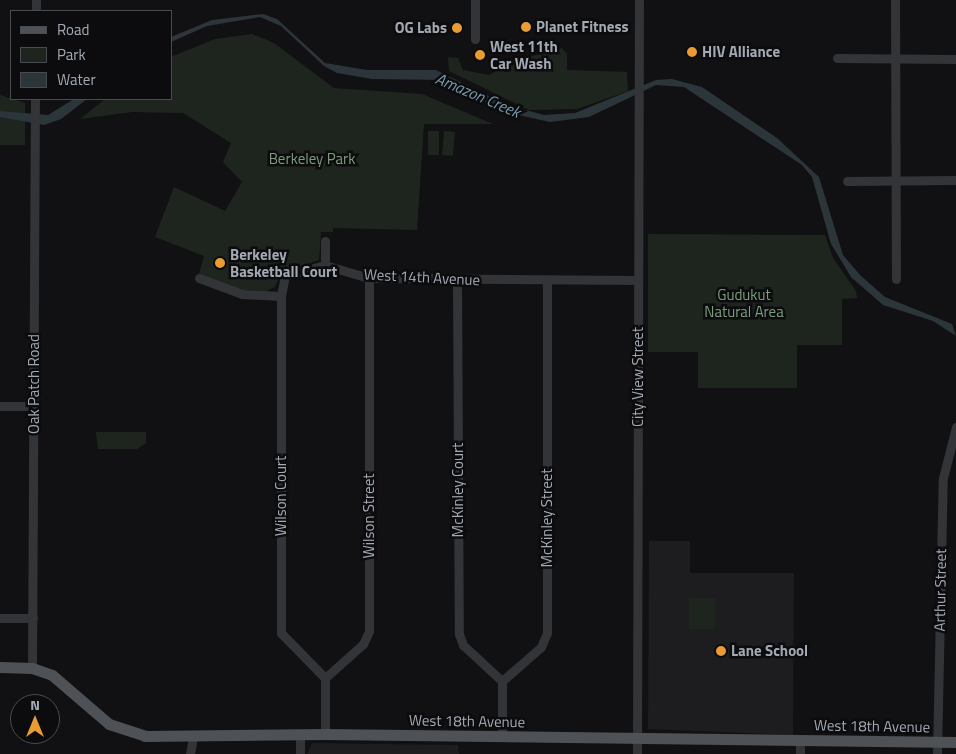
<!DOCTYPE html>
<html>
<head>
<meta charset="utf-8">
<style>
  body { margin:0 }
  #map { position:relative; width:956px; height:754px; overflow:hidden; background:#111113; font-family:"Titillium Web",sans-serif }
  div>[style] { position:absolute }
  .built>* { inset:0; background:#1d1d1f }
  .green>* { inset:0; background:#1e251e; transform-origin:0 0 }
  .water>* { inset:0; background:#2b353a }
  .minor>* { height:9px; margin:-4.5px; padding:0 4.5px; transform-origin:4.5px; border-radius:4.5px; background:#323437 }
  .major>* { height:11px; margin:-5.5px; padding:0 5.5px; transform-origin:5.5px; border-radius:5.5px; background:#4e5156 }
  .dots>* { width:14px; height:14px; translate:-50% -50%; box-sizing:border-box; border:2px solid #0c0c0e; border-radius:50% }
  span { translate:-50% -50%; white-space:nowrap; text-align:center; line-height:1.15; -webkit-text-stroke:5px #0c0c0e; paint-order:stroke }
  .poi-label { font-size:15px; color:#a3a9b3; font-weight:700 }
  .left { translate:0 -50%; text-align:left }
  .right { translate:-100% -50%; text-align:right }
  .park-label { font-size:15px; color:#7b9d7b }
  .street-label { font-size:15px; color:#a3a9b3 }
  .water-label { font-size:16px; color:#7b9aad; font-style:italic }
  .legend { position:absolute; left:10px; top:10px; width:162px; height:90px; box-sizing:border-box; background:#0c0c0e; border:1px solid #484b50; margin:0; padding:6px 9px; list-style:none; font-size:15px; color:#a3a9b3 }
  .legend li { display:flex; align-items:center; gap:10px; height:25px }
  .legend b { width:25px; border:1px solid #484b50 }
  .north { position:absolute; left:10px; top:694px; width:50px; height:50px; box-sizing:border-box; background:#0c0c0e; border:1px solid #484b50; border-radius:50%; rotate:0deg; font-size:14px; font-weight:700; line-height:20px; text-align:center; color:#a3a9b3 }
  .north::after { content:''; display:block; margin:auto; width:18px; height:22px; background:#e99c33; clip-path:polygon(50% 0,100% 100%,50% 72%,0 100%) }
</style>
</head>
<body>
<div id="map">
  <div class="built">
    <div style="clip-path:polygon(649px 541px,690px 541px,690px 573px,794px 573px,793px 735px,648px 729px)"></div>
    <div style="clip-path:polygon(312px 743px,458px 745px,459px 754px,307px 754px)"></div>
  </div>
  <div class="green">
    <div style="clip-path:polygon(252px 34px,274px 43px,334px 88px,422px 94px,493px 124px,424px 124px,417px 230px,333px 228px,333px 232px,321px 232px,319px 260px,281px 273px,275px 287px,266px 291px,239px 290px,199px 274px,204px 256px,155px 237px,174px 187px,225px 211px,242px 182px,223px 162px,231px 143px,183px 113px,132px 112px,80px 119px,105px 99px,171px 99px,171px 57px,215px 39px)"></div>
    <div style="clip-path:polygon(562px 48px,567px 54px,567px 70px,627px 72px,628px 91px,577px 109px,529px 110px,449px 71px,448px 57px,458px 58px,463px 70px,489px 75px,513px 62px,524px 62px,524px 58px)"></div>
    <div style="clip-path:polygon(0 95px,25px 103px,25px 145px,0 145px)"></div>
    <div style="left:428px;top:131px;width:11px;height:24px"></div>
    <div style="left:444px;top:131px;width:11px;height:24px;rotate:5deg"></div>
    <div style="clip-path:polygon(648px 234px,825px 235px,833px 258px,856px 291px,857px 298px,842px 299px,842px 345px,797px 345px,797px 388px,698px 388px,698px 352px,648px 352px)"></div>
    <div style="clip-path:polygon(96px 432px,146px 432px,146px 443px,137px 449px,98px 449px)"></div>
    <div style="left:689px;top:598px;width:26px;height:31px"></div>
  </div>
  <div class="water">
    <div style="clip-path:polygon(263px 14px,277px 19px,325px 63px,367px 70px,436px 70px,507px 105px,544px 115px,575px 113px,656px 80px,672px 79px,702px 87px,777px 138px,819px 177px,843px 255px,860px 275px,885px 297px,952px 324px,956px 336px,933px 321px,883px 305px,851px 277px,831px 244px,812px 177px,802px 165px,684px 87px,656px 85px,589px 117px,550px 122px,504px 112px,443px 80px,372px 79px,337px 73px,324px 66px,281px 26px,260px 17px,207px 26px,171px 42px,171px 37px,212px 20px)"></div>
    <div style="clip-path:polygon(74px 99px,87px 99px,61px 119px,44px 125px,0 117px,0 111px,48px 115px)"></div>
  </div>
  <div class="minor">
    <div style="left:895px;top:0;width:279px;rotate:89.8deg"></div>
    <div style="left:36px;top:11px;width:11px;rotate:-90deg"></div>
    <div style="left:475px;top:39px;width:39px;rotate:-90deg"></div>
    <div style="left:837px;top:58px;width:119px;rotate:0.5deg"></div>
    <div style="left:847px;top:181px;width:109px;rotate:-0.5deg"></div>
    <div style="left:325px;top:265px;width:24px;rotate:-90deg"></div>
    <div style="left:199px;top:278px;width:46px;rotate:20.4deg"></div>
    <div style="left:242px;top:294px;width:39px;rotate:3deg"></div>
    <div style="left:281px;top:296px;width:20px;rotate:-79deg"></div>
    <div style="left:285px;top:276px;width:41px;rotate:-15.4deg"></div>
    <div style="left:325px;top:265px;width:46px;rotate:16.5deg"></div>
    <div style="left:369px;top:278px;width:269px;rotate:0.4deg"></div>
    <div style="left:457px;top:280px;width:354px;rotate:89.7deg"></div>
    <div style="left:459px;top:634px;width:12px;rotate:70deg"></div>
    <div style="left:463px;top:645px;width:53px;rotate:42.7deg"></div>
    <div style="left:281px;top:296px;width:337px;rotate:90deg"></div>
    <div style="left:281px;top:633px;width:63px;rotate:45.6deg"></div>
    <div style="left:0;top:406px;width:34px"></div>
    <div style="left:0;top:618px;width:33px"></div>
    <div style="left:32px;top:668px;width:569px;rotate:-89.7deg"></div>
    <div style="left:325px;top:734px;width:56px;rotate:-90deg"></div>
    <div style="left:325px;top:678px;width:51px;rotate:-41.8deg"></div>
    <div style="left:363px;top:644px;width:14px;rotate:-65deg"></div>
    <div style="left:369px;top:631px;width:353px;rotate:-90deg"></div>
    <div style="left:300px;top:735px;width:19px;rotate:90deg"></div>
    <div style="left:502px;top:737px;width:56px;rotate:-90deg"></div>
    <div style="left:502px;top:681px;width:52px;rotate:-41.1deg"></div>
    <div style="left:541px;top:647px;width:15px;rotate:-67deg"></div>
    <div style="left:547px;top:633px;width:353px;rotate:-90deg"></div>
    <div style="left:800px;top:740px;width:14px;rotate:90deg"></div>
    <div style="left:190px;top:754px;width:17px;rotate:-80deg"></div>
    <div style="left:637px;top:754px;width:754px;rotate:-89.85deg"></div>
    <div style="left:937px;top:754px;width:276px;rotate:-88.8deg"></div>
    <div style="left:943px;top:478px;width:53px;rotate:-75.7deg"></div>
  </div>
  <div class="major">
    <div style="left:0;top:667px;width:32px;rotate:2deg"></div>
    <div style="left:32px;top:668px;width:21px;rotate:19deg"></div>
    <div style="left:52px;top:675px;width:75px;rotate:40.7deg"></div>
    <div style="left:109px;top:724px;width:38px;rotate:18deg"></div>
    <div style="left:145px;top:736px;width:180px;rotate:-0.6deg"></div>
    <div style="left:325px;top:734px;width:631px;rotate:0.73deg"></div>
  </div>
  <div class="dots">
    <div style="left:526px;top:27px;background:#e99c33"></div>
    <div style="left:457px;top:28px;background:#e99c33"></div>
    <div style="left:692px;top:52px;background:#e99c33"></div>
    <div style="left:480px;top:55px;background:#e99c33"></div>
    <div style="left:220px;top:263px;background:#e99c33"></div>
    <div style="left:721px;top:651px;background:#e99c33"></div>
  </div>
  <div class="poi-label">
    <span class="left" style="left:536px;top:27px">Planet Fitness</span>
    <span class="right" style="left:447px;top:28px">OG Labs</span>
    <span class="left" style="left:490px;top:55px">West 11th<br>Car Wash</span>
    <span class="left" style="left:702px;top:52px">HIV Alliance</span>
    <span class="left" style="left:230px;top:263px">Berkeley<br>Basketball Court</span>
    <span class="left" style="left:731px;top:651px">Lane School</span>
  </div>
  <div class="park-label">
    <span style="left:312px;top:159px">Berkeley Park</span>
    <span style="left:744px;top:303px">Gudukut<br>Natural Area</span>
  </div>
  <div class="street-label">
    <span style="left:422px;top:277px;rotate:3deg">West 14th Avenue</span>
    <span style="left:638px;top:377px;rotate:-90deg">City View Street</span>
    <span style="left:34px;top:384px;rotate:-90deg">Oak Patch Road</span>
    <span style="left:458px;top:490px;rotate:-90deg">McKinley Court</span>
    <span style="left:281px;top:496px;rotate:-90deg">Wilson Court</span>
    <span style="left:369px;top:516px;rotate:-90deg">Wilson Street</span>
    <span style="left:547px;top:518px;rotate:-90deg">McKinley Street</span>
    <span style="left:940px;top:590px;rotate:-89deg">Arthur Street</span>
    <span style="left:467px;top:721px;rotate:1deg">West 18th Avenue</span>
    <span style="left:872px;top:726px;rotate:1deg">West 18th Avenue</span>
  </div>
  <div class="water-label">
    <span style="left:478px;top:95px;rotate:23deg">Amazon Creek</span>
  </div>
  <ul class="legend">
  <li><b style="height:6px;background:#4e5156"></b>Road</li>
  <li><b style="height:14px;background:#1e251e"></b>Park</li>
  <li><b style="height:14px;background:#2b353a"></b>Water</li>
  </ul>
  <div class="north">N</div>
</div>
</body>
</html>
